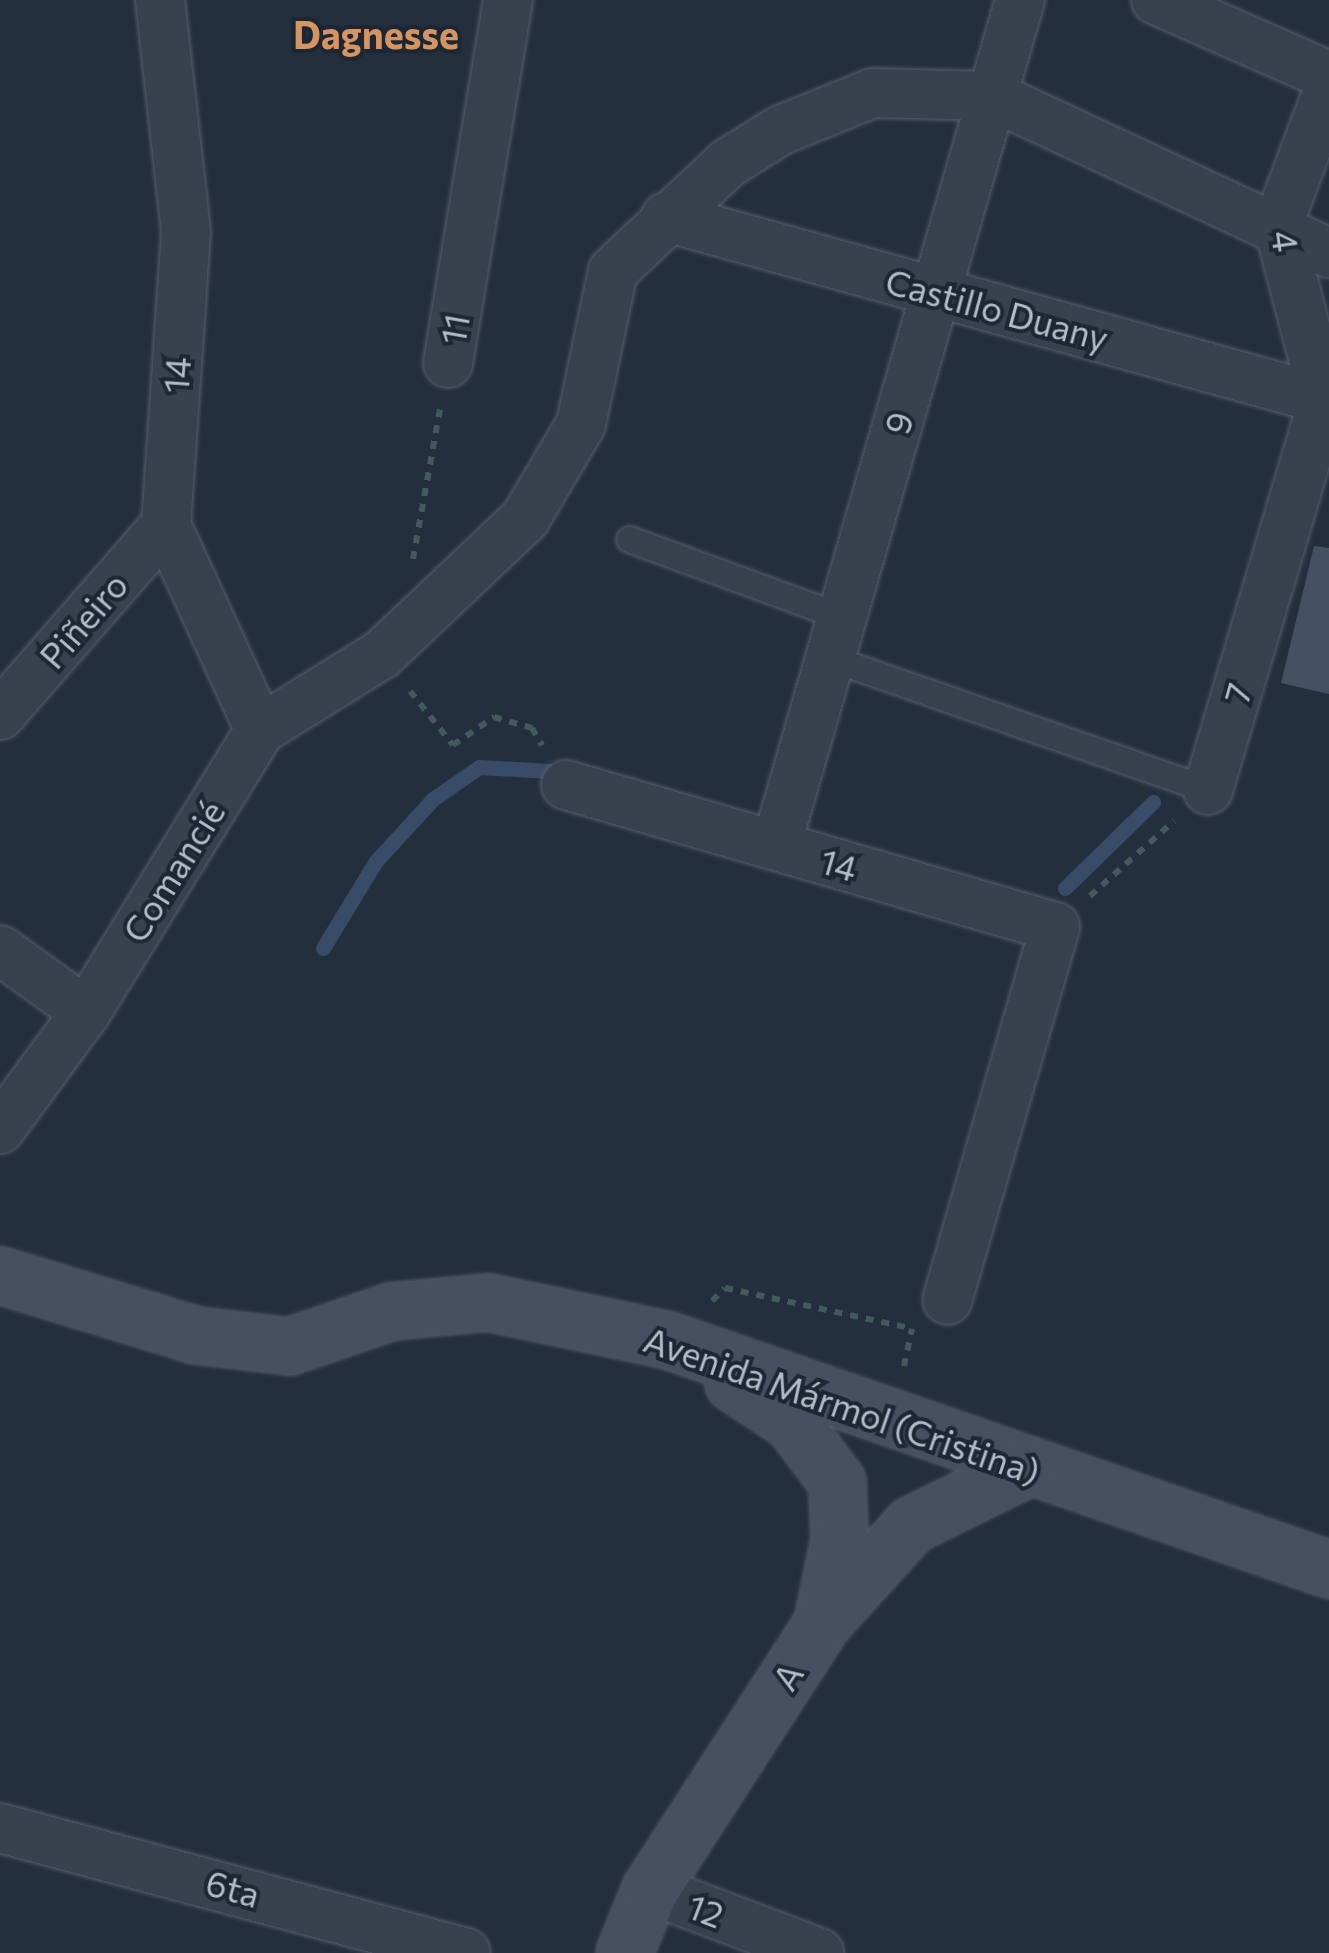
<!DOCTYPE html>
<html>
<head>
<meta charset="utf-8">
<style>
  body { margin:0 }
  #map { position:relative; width:1329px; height:1953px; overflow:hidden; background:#242f3e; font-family:Commissioner,sans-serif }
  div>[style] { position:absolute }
  .stream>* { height:15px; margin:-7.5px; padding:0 7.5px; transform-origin:7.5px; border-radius:7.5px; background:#394c67 }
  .building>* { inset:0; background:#455162 }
  .path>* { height:6px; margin-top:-3px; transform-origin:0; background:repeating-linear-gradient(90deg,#44595c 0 8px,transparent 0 16px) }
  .roads { filter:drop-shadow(0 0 2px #565f6c) drop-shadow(0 0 2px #565f6c) }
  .lane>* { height:25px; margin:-12.5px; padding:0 12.5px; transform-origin:12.5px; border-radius:12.5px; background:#38414e }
  .street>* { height:48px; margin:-24px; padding:0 24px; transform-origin:24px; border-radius:24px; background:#38414e }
  .secondary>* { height:55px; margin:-27.5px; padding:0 27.5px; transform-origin:27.5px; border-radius:27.5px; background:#465061 }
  span { translate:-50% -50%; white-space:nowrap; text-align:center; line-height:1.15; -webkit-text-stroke:8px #1d2633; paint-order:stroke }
  .street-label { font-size:35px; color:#b4bcc9 }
  .neighbourhood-label { font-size:38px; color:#d59563; font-weight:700 }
</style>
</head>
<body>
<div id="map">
  <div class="stream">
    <div style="left:1065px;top:888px;width:123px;rotate:-44.3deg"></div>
    <div style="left:323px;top:948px;width:102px;rotate:-58.7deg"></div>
    <div style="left:376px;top:861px;width:84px;rotate:-47.4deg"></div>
    <div style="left:433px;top:799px;width:56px;rotate:-34.8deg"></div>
    <div style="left:479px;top:767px;width:89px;rotate:3.2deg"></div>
  </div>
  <div class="building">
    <div style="clip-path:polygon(1314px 546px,1329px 548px,1329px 694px,1281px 683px)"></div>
  </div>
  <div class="path">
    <div style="left:413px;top:559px;width:152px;rotate:-79.8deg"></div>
    <div style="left:410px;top:691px;width:69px;rotate:51.5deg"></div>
    <div style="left:453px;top:745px;width:50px;rotate:-34.3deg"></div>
    <div style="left:494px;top:717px;width:40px;rotate:16deg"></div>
    <div style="left:532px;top:728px;width:20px;rotate:60deg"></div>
    <div style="left:1090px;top:896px;width:113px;rotate:-41.8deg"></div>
    <div style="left:712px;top:1301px;width:18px;rotate:-45deg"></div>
    <div style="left:725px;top:1288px;width:185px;rotate:12.2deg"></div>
    <div style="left:904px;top:1366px;width:38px;rotate:-78deg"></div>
  </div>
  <div class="roads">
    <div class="lane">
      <div style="left:629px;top:539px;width:227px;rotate:20.1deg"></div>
      <div style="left:830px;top:658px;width:400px;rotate:19.2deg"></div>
    </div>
    <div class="street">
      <div style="left:160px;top:0;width:233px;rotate:83.6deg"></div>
      <div style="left:186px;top:232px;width:294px;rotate:93.9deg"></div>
      <div style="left:166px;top:525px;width:226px;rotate:65.4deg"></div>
      <div style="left:1156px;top:0;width:189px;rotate:23.7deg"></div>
      <div style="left:666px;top:217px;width:688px;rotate:15.51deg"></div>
      <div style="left:448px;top:363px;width:368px;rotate:-80.6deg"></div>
      <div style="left:0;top:715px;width:252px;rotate:-48.9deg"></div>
      <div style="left:566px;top:785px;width:509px;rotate:16.19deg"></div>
      <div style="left:1055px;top:927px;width:388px;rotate:106.1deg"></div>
      <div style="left:1208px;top:790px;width:408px;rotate:-73.5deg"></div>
      <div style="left:1324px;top:399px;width:181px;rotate:-104.7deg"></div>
      <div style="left:1278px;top:224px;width:145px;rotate:-69.4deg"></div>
      <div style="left:776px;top:846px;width:880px;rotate:-73.91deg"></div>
      <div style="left:0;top:950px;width:106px;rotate:35.8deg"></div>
      <div style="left:0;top:1129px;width:145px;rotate:-53.7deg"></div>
      <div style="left:86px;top:1012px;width:331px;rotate:-58.3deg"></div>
      <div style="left:260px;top:730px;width:144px;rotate:-31.9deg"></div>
      <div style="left:382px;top:654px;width:197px;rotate:-43.4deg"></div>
      <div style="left:525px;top:519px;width:110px;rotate:-59.5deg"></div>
      <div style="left:581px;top:424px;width:156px;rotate:-78.2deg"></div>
      <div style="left:613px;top:271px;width:158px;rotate:-43.2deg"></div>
      <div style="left:728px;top:163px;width:62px;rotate:-31.9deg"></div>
      <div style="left:781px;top:130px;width:99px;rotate:-21.9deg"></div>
      <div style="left:873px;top:93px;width:119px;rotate:1.4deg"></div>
      <div style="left:992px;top:96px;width:372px;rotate:25deg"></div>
      <div style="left:0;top:1828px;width:482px;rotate:15deg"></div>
      <div style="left:650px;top:1889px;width:181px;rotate:20.7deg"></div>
    </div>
    <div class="secondary">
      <div style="left:0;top:1275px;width:205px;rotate:17deg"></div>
      <div style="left:196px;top:1335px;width:94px;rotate:6.7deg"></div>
      <div style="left:289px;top:1346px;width:108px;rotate:-18.9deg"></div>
      <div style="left:391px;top:1311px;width:97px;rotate:-5.3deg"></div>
      <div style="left:488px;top:1302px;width:184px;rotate:11.9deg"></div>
      <div style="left:668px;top:1340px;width:700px;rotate:19.11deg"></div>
      <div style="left:733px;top:1383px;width:71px;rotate:33.5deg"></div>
      <div style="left:792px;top:1422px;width:75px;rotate:53.1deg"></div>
      <div style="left:837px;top:1482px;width:58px;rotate:88deg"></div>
      <div style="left:839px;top:1540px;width:85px;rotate:101.6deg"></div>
      <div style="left:624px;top:1953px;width:69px;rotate:-67.9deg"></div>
      <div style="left:650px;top:1889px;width:317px;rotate:-57.1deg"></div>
      <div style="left:822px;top:1623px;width:132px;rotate:-47.8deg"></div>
      <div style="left:911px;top:1525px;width:126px;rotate:-26.4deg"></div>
    </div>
  </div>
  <div class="street-label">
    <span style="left:1286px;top:241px;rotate:82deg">4</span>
    <span style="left:997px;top:309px;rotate:15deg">Castillo Duany</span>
    <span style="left:454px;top:329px;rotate:-80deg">11</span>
    <span style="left:176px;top:375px;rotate:-86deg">14</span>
    <span style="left:898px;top:423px;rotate:-74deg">9</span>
    <span style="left:83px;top:620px;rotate:-49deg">Piñeiro</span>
    <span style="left:1237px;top:693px;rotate:-74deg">7</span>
    <span style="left:839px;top:864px;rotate:16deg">14</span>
    <span style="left:173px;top:871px;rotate:-58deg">Comancié</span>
    <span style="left:842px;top:1405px;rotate:19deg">Avenida Mármol (Cristina)</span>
    <span style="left:787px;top:1676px;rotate:-57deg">A</span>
    <span style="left:233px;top:1888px;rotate:15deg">6ta</span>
    <span style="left:706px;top:1910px;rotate:21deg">12</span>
  </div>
  <div class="neighbourhood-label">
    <span style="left:376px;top:34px">Dagnesse</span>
  </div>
</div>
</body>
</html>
